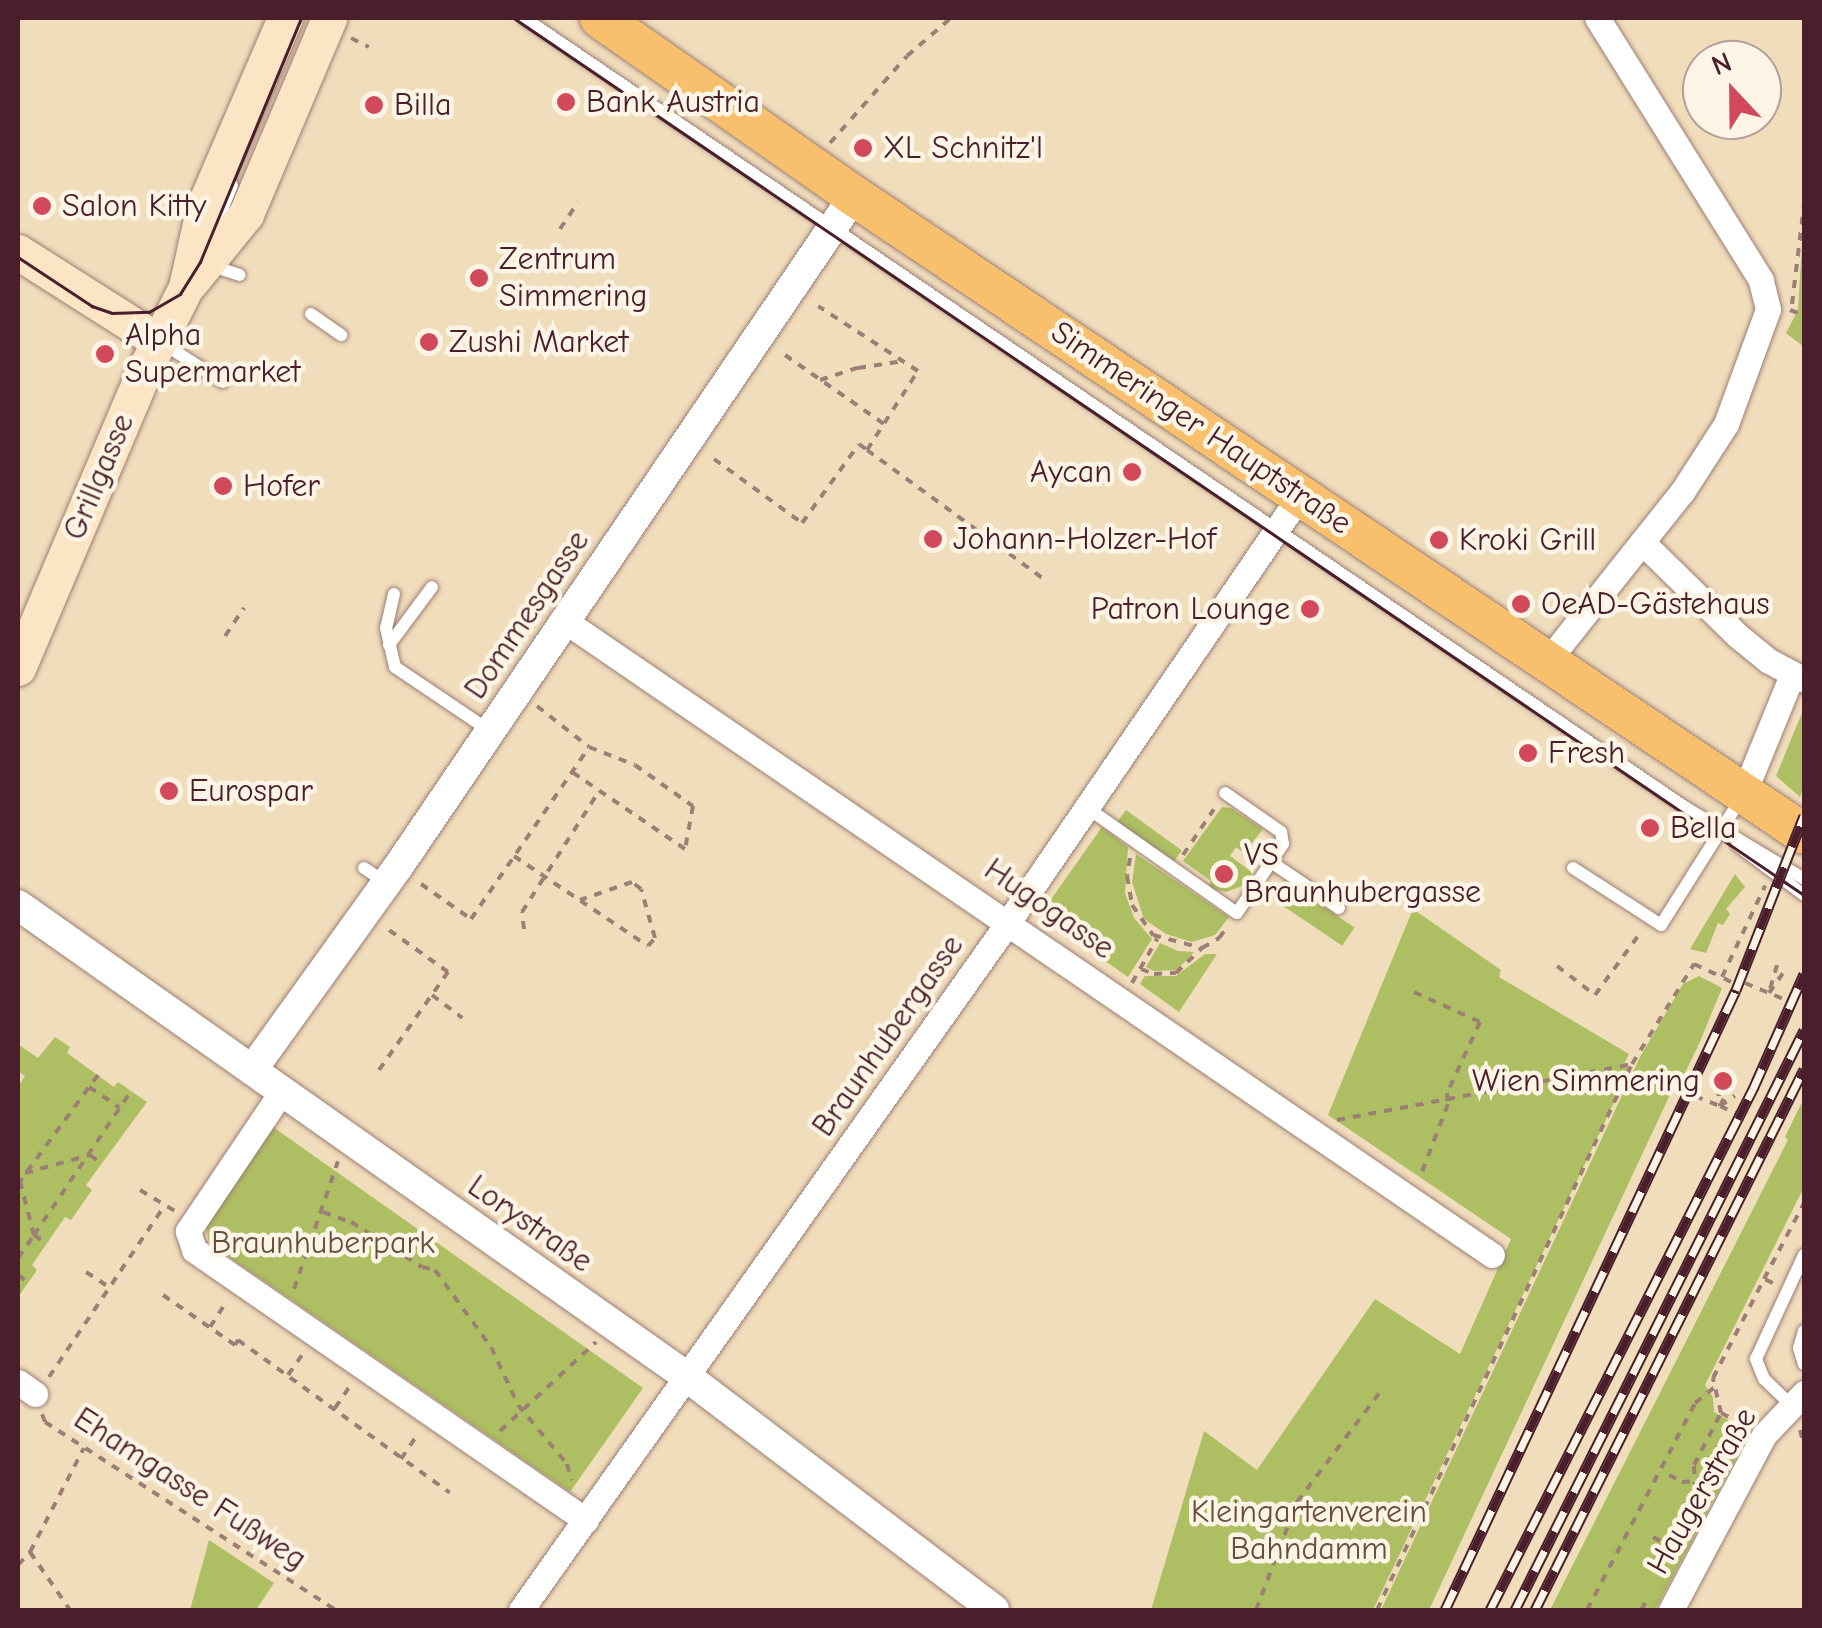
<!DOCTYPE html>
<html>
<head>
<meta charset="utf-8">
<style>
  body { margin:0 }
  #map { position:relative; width:1822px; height:1628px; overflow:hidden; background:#f0ddbc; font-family:"Comic Neue",sans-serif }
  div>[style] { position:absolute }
  .green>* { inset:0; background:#adbf62; transform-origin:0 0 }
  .path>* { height:4px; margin-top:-2px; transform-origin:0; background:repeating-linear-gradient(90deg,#9d7e74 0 8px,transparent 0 16px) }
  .roads { filter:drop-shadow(0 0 2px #9d7e74) drop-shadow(0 0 2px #9d7e74) }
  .service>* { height:12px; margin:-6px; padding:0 6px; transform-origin:6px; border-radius:6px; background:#fff }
  .minor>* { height:25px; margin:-12.5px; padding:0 12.5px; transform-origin:12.5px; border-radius:12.5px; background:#fff }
  .tertiary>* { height:30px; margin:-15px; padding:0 15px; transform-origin:15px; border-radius:15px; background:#fff }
  .secondary>* { height:35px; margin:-17.5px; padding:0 17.5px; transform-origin:17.5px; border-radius:17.5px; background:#fce5c4 }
  .primary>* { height:40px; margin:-20px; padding:0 20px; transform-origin:20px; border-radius:20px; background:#f8bf6c }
  .tram>* { height:2.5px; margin:-1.25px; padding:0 1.25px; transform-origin:1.25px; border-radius:1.25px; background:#4a1f2b }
  .rail>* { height:11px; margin-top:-5.5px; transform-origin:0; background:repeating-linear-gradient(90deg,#fcf5e5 0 22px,#4a1f2b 0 44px); box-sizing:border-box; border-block:2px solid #4a1f2b }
  .dots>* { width:28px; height:28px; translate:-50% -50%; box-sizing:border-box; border:5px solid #fcf5e5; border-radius:50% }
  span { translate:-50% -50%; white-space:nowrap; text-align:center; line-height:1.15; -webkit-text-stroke:9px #fcf5e5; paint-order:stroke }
  .poi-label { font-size:32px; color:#4a1f2b }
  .left { translate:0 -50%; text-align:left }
  .right { translate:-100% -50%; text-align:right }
  .street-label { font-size:32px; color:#4a1f2b }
  .park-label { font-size:32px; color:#684f3c }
  .frame { position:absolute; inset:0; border:20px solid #4a1f2b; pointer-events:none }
  .north { position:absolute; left:1682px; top:40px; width:100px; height:100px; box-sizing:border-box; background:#fcf5e5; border:2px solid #b59f9b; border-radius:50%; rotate:338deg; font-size:28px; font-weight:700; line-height:40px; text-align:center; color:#4a1f2b }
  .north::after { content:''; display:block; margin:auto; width:35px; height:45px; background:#d1495b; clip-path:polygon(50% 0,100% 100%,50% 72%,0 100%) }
</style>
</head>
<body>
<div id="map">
  <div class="green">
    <div style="clip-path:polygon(1804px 209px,1804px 347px,1786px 333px,1798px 310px)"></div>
    <div style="clip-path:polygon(1804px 708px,1804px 785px,1800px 797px,1776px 776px)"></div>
    <div style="clip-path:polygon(1222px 807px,1231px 808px,1263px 829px,1244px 853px,1236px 847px,1230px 856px,1253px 873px,1242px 886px,1226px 892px,1208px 888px,1211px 881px,1183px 861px)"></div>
    <div style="left:1126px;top:810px;width:69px;height:16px;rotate:36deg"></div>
    <div style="clip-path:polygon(1102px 827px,1128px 847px,1125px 893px,1134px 918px,1152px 939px,1128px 977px,1040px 915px)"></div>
    <div style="clip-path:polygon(1136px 854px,1229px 917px,1215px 935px,1192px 942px,1166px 934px,1144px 919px,1132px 882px)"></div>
    <div style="clip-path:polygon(1735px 874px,1745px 887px,1726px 909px,1730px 914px,1723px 925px,1718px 923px,1706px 953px,1690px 949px)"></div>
    <div style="left:1284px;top:880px;width:85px;height:22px;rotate:34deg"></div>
    <div style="clip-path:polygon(1413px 909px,1501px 970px,1499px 977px,1629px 1054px,1625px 1062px,1630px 1069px,1373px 1610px,1151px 1610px,1204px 1431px,1257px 1470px,1375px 1299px,1460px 1354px,1511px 1239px,1328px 1115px)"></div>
    <div style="clip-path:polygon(1160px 943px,1178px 951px,1194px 952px,1177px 970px,1154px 971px,1146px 967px)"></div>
    <div style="clip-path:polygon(1205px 954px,1217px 954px,1179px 1012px,1140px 984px,1145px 976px,1176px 976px)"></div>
    <div style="clip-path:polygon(1699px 976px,1722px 988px,1699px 1044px,1680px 1083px,1675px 1084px,1429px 1610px,1381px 1610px,1640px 1057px,1683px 984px)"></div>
    <div style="clip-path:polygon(55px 1037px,70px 1047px,67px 1053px,114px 1087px,118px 1082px,147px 1102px,86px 1185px,92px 1190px,71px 1220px,65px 1217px,32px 1265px,37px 1270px,18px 1297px,18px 1087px,25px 1076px,18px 1071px,18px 1044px,38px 1058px)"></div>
    <div style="clip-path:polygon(1801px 1104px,1804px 1105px,1804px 1187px,1705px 1385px,1713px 1397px,1714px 1412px,1750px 1432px,1655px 1610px,1550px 1610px,1788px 1140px,1785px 1137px)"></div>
    <div style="clip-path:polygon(273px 1127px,643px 1388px,570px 1492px,209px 1243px,206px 1226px)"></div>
    <div style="clip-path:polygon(209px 1540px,274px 1583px,256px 1610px,190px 1610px)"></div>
  </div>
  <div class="path">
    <div style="left:351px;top:38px;width:20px;rotate:27deg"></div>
    <div style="left:830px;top:143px;width:116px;rotate:-48.5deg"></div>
    <div style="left:907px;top:56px;width:58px;rotate:-40.8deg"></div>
    <div style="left:560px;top:229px;width:32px;rotate:-56deg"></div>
    <div style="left:1792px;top:304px;width:100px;rotate:-83.1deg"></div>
    <div style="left:1790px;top:310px;width:15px;rotate:20deg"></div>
    <div style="left:785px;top:355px;width:121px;rotate:34.9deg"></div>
    <div style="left:820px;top:380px;width:40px;rotate:-18deg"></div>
    <div style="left:858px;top:368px;width:46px;rotate:-8.8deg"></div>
    <div style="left:867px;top:450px;width:219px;rotate:36.1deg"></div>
    <div style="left:714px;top:459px;width:109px;rotate:36deg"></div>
    <div style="left:802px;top:523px;width:97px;rotate:-54.2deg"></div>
    <div style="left:859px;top:444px;width:10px;rotate:37deg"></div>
    <div style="left:867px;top:450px;width:94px;rotate:-57.2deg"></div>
    <div style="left:918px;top:371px;width:119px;rotate:-147deg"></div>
    <div style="left:225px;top:636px;width:34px;rotate:-56deg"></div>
    <div style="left:537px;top:706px;width:66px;rotate:38.3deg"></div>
    <div style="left:589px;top:747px;width:49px;rotate:21.4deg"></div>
    <div style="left:635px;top:765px;width:71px;rotate:35.3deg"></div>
    <div style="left:693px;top:806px;width:44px;rotate:100.5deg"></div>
    <div style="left:685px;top:849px;width:137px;rotate:-145.7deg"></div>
    <div style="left:1183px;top:855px;width:55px;rotate:-56deg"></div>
    <div style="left:514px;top:856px;width:161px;rotate:33.9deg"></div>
    <div style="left:648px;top:946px;width:11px;rotate:-49deg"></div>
    <div style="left:655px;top:938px;width:51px;rotate:-105.9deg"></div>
    <div style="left:641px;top:889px;width:11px;rotate:-142deg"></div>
    <div style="left:632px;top:882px;width:55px;rotate:160.9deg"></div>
    <div style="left:1130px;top:858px;width:18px;rotate:99deg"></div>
    <div style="left:1127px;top:876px;width:29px;rotate:80deg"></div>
    <div style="left:1132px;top:905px;width:37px;rotate:55deg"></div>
    <div style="left:1153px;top:935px;width:51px;rotate:14.9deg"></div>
    <div style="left:1202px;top:948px;width:20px;rotate:-30deg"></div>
    <div style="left:1219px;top:938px;width:15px;rotate:-53deg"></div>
    <div style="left:421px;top:884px;width:61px;rotate:35deg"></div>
    <div style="left:471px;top:919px;width:209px;rotate:-55.5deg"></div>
    <div style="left:524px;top:929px;width:17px;rotate:-97deg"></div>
    <div style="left:522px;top:912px;width:143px;rotate:-57.5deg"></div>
    <div style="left:1777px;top:965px;width:29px;rotate:106deg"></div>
    <div style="left:1769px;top:993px;width:28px;rotate:-55deg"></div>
    <div style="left:1557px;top:966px;width:48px;rotate:37.3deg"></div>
    <div style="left:1595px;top:995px;width:78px;rotate:-53.9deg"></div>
    <div style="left:1141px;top:969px;width:14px;rotate:21deg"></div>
    <div style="left:1154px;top:974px;width:22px;rotate:-3deg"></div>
    <div style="left:1176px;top:973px;width:36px;rotate:-44deg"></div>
    <div style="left:1731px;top:982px;width:10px;rotate:-151deg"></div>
    <div style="left:1722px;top:977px;width:101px;rotate:-64.7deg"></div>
    <div style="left:1132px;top:983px;width:51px;rotate:-60.4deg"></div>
    <div style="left:1745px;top:983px;width:47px;rotate:22.7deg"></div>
    <div style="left:1414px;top:992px;width:72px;rotate:24.4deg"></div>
    <div style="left:1480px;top:1022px;width:78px;rotate:114.9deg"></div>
    <div style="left:1447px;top:1093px;width:11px;rotate:85deg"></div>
    <div style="left:1448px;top:1104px;width:78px;rotate:111deg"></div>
    <div style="left:432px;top:995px;width:38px;rotate:37deg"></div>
    <div style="left:379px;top:1070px;width:120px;rotate:-54.9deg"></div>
    <div style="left:448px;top:972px;width:77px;rotate:-144.5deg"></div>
    <div style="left:98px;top:1075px;width:132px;rotate:126.3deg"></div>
    <div style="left:20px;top:1181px;width:56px;rotate:75.5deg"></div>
    <div style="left:34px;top:1235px;width:174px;rotate:-56deg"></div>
    <div style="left:89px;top:1087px;width:37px;rotate:34deg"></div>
    <div style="left:1718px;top:1088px;width:18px;rotate:84deg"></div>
    <div style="left:1720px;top:1106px;width:16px;rotate:-63deg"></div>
    <div style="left:1695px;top:1096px;width:27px;rotate:22deg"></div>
    <div style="left:1720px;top:1106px;width:18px;rotate:-34deg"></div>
    <div style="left:1720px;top:1106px;width:17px;rotate:25deg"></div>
    <div style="left:1337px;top:1120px;width:300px;rotate:-10.7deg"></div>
    <div style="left:25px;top:1173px;width:67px;rotate:-15.5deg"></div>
    <div style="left:90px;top:1155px;width:14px;rotate:36deg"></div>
    <div style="left:140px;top:1190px;width:41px;rotate:31deg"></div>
    <div style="left:323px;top:1212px;width:30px;rotate:20deg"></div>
    <div style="left:351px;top:1222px;width:84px;rotate:32.4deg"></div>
    <div style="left:422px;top:1267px;width:13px;rotate:13deg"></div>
    <div style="left:435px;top:1270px;width:95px;rotate:54deg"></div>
    <div style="left:491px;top:1347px;width:64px;rotate:65deg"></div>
    <div style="left:518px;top:1405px;width:77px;rotate:50.3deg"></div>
    <div style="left:567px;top:1464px;width:17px;rotate:73deg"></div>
    <div style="left:18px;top:1258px;width:28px;rotate:-55deg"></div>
    <div style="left:34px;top:1235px;width:16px;rotate:35deg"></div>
    <div style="left:86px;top:1272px;width:27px;rotate:33deg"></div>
    <div style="left:18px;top:1275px;width:12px;rotate:35deg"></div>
    <div style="left:1773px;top:1283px;width:10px;rotate:-156deg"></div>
    <div style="left:1764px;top:1279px;width:86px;rotate:-62.2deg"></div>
    <div style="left:294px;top:1289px;width:135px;rotate:-71deg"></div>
    <div style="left:163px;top:1295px;width:88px;rotate:34.8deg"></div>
    <div style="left:235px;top:1345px;width:6px;rotate:-59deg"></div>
    <div style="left:238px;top:1340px;width:261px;rotate:35.8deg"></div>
    <div style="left:210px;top:1327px;width:30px;rotate:-57deg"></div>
    <div style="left:288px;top:1375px;width:24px;rotate:-55deg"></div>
    <div style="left:49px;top:1377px;width:207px;rotate:-56deg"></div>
    <div style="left:335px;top:1408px;width:25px;rotate:-56deg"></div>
    <div style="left:1721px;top:1413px;width:36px;rotate:-103deg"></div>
    <div style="left:1713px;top:1378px;width:111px;rotate:-62.7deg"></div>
    <div style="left:42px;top:1414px;width:9px;rotate:69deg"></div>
    <div style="left:45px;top:1422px;width:346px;rotate:32.9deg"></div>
    <div style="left:1800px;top:1430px;width:16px;rotate:75deg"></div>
    <div style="left:500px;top:1431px;width:131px;rotate:-42.8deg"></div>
    <div style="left:401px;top:1459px;width:30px;rotate:-56deg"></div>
    <div style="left:1669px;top:1475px;width:15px;rotate:28deg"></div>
    <div style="left:1682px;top:1482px;width:13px;rotate:-4deg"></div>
    <div style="left:1685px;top:1527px;width:24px;rotate:-62deg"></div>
    <div style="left:1696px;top:1506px;width:41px;rotate:-92.8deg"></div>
    <div style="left:1694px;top:1465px;width:59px;rotate:-62.6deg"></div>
    <div style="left:1721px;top:1413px;width:27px;rotate:27deg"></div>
    <div style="left:1653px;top:1537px;width:24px;rotate:30deg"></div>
    <div style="left:30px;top:1552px;width:70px;rotate:55.4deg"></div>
    <div style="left:18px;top:1565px;width:18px;rotate:-47deg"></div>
    <div style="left:30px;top:1552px;width:117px;rotate:-62.6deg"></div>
    <div style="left:1256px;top:1610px;width:116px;rotate:-69.2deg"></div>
    <div style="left:1297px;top:1502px;width:144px;rotate:-52.9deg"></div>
    <div style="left:1377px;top:1610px;width:603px;rotate:-64.97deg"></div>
    <div style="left:1632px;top:1064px;width:118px;rotate:-58.2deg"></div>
    <div style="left:1694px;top:964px;width:31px;rotate:25deg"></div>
    <div style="left:1587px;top:1610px;width:233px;rotate:-62.4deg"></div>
    <div style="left:1695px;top:1403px;width:26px;rotate:-39deg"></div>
    <div style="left:1641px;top:1610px;width:14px;rotate:-60deg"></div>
  </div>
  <div class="roads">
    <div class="service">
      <div style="left:524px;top:18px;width:1405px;rotate:34.21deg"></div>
      <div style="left:1686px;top:808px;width:138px;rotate:31deg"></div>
      <div style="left:215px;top:227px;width:45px;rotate:-68deg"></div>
      <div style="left:209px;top:265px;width:32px;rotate:18deg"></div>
      <div style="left:311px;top:314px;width:37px;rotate:35deg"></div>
      <div style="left:162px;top:343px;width:72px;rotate:32.6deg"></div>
      <div style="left:394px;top:594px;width:35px;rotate:103deg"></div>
      <div style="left:386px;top:628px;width:40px;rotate:77deg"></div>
      <div style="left:395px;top:667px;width:115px;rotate:34deg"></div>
      <div style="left:389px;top:645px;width:72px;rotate:-53.4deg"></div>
      <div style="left:1086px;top:807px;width:184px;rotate:35.1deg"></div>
      <div style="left:1237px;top:913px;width:83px;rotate:-56.3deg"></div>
      <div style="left:1283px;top:844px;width:12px;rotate:-99deg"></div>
      <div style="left:1281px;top:832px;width:68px;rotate:-145.1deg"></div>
      <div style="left:1737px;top:845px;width:84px;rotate:36.7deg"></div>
      <div style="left:1271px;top:862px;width:82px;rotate:34.1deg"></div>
      <div style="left:364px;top:868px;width:27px;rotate:34deg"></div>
      <div style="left:1573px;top:868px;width:105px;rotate:32.9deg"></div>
      <div style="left:1661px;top:925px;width:151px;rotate:-57.7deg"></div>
      <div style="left:1804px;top:1331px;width:18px;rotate:106deg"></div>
      <div style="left:1799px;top:1348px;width:17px;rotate:73deg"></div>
      <div style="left:1790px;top:1404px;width:36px;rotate:-136deg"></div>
      <div style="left:1764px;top:1379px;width:22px;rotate:-112deg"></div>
      <div style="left:1756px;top:1359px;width:115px;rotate:-65.2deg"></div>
    </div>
    <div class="minor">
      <div style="left:1642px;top:542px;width:134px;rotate:44.4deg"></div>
      <div style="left:1738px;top:636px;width:40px;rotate:39deg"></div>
      <div style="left:1769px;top:661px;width:40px;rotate:28deg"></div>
      <div style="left:565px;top:621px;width:1123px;rotate:34.37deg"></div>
      <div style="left:1545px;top:664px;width:220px;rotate:-51.5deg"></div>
      <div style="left:1682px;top:492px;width:81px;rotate:-57.1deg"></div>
      <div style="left:1726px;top:424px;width:122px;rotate:-69.9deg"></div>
      <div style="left:1768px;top:309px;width:30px;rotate:-104deg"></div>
      <div style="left:1761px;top:280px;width:309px;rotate:-122deg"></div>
      <div style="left:1743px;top:795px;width:130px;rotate:-67.8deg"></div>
      <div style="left:282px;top:1091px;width:169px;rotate:123.9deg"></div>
      <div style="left:188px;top:1231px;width:20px;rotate:72deg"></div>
      <div style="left:194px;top:1250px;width:476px;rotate:34.6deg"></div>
      <div style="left:18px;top:1382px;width:21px;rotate:35deg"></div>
      <div style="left:521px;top:1610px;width:844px;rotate:-54.69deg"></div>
      <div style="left:1009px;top:921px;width:517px;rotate:-55.63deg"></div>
      <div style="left:1671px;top:1610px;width:198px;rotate:-62deg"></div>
      <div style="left:1764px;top:1435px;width:58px;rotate:-46.4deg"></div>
    </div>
    <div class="tertiary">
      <div style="left:18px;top:905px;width:817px;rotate:35.19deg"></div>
      <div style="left:686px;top:1376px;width:387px;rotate:37.2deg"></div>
      <div style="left:252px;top:1070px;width:250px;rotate:-54.3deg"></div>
      <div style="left:398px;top:867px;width:811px;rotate:-55.8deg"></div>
    </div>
    <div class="secondary">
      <div style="left:18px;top:252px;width:166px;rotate:32.4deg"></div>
      <div style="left:190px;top:283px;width:89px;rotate:-50.9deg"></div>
      <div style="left:246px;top:214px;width:213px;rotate:-67deg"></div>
      <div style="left:18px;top:668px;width:327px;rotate:-67deg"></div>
      <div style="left:146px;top:367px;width:89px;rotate:-63.4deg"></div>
      <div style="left:186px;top:287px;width:83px;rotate:-77.5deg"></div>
      <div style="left:204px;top:206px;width:205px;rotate:-66.7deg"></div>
    </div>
    <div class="primary">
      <div style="left:600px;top:18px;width:310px;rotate:35deg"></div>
      <div style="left:854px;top:196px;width:1144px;rotate:33.88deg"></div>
    </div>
  </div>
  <div class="tram">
    <div style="left:514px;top:18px;width:1560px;rotate:34.21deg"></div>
    <div style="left:18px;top:257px;width:89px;rotate:33.5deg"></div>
    <div style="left:92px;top:306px;width:21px;rotate:19deg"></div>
    <div style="left:112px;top:313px;width:37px;rotate:-2deg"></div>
    <div style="left:149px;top:312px;width:36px;rotate:-30deg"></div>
    <div style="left:180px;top:294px;width:38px;rotate:-58deg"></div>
    <div style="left:200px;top:262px;width:264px;rotate:-67.5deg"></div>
  </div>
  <div class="rail">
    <div style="left:1445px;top:1610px;width:685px;rotate:-64.86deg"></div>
    <div style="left:1736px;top:990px;width:187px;rotate:-68.7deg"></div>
    <div style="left:1490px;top:1610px;width:584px;rotate:-63.22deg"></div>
    <div style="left:1753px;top:1089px;width:126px;rotate:-66.1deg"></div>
    <div style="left:1515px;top:1610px;width:648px;rotate:-63.51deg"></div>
    <div style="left:1535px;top:1610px;width:604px;rotate:-63.56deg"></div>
  </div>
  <div class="dots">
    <div style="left:566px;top:102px;background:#d1495b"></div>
    <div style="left:374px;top:105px;background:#d1495b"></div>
    <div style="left:863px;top:148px;background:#d1495b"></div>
    <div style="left:42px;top:206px;background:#d1495b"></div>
    <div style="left:479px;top:278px;background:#d1495b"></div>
    <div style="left:429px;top:342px;background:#d1495b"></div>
    <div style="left:105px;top:354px;background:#d1495b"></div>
    <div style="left:1132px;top:472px;background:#d1495b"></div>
    <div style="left:223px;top:486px;background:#d1495b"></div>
    <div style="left:933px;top:539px;background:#d1495b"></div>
    <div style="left:1439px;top:540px;background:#d1495b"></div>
    <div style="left:1521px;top:604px;background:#d1495b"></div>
    <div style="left:1310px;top:609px;background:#d1495b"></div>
    <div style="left:1528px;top:753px;background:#d1495b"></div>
    <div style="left:169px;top:791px;background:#d1495b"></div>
    <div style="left:1650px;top:828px;background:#d1495b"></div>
    <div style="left:1224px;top:874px;background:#d1495b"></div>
    <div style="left:1723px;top:1081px;background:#d1495b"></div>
  </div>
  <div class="poi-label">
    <span class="left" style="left:586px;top:102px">Bank Austria</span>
    <span class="left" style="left:394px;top:105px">Billa</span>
    <span class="left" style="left:883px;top:148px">XL Schnitz'l</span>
    <span class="left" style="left:62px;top:206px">Salon Kitty</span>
    <span class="left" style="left:499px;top:278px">Zentrum<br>Simmering</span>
    <span class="left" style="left:125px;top:354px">Alpha<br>Supermarket</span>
    <span class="left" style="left:449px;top:342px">Zushi Market</span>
    <span class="right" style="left:1112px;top:472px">Aycan</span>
    <span class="left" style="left:243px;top:486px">Hofer</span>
    <span class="left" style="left:953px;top:539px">Johann-Holzer-Hof</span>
    <span class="left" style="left:1459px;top:540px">Kroki Grill</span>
    <span class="left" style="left:1541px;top:604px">OeAD-Gästehaus</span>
    <span class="right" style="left:1290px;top:609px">Patron Lounge</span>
    <span class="left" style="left:1548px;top:753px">Fresh</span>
    <span class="left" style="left:189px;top:791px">Eurospar</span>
    <span class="left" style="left:1670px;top:828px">Bella</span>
    <span class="left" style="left:1244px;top:874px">VS<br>Braunhubergasse</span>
    <span class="right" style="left:1700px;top:1081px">Wien Simmering</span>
  </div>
  <div class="street-label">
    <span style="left:1201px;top:428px;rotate:34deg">Simmeringer Hauptstraße</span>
    <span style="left:99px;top:477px;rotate:-67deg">Grillgasse</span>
    <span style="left:527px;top:615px;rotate:-56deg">Dommesgasse</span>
    <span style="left:1049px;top:909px;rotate:35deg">Hugogasse</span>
    <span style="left:888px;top:1036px;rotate:-55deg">Braunhubergasse</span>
    <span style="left:530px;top:1224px;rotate:35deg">Lorystraße</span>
    <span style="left:190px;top:1489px;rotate:33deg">Ehamgasse Fußweg</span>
    <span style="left:1702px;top:1491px;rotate:-60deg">Haugerstraße</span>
  </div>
  <div class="park-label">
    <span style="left:323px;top:1243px">Braunhuberpark</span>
    <span style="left:1309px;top:1531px">Kleingartenverein<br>Bahndamm</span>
  </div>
  <div class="frame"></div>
  <div class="north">N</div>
</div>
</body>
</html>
